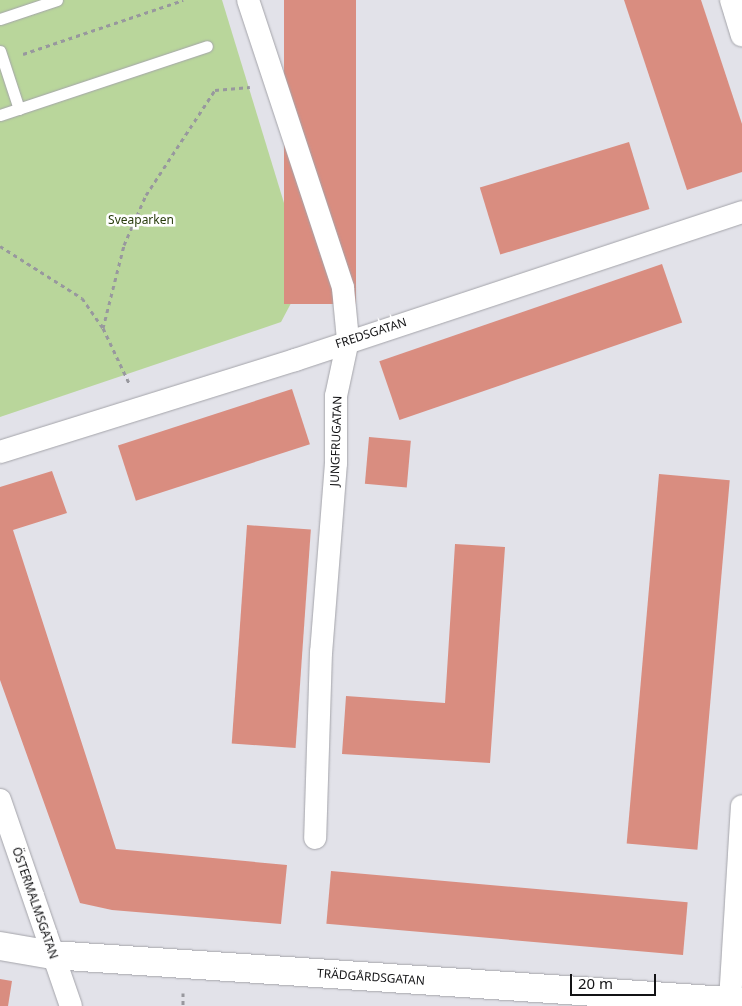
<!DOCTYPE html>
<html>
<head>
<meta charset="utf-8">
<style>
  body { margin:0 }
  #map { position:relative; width:742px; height:1006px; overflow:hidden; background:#e2e2e9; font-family:"Noto Sans",sans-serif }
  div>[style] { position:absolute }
  .green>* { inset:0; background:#b9d69b }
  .building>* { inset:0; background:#d98d80; transform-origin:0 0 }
  .path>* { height:3px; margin-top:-1.5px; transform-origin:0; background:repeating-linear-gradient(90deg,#98989e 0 4px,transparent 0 8px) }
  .roads { filter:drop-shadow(0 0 1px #a4a4aa) drop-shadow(0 0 1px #a4a4aa) }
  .service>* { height:11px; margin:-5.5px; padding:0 5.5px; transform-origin:5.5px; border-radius:5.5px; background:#fff }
  .minor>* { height:22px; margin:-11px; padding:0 11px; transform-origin:11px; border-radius:11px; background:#fff }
  .tertiary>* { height:28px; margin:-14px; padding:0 14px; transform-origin:14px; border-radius:14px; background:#fff }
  span { translate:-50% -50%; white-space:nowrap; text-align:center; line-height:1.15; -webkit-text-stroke:5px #fff; paint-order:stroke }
  .park-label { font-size:12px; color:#2a3e0e }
  .street-label { font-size:12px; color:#131315 }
  .scale { position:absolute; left:570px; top:974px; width:86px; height:22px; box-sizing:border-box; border:2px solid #131315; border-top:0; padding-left:6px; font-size:15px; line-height:18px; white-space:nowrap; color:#131315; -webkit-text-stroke:4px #fff; paint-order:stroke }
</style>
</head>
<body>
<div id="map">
  <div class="green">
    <div style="clip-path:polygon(0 0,222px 0,306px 275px,281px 322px,0 417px)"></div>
  </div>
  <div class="building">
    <div style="left:284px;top:0;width:72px;height:304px"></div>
    <div style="clip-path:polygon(624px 0,701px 0,742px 124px,742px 172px,687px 190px)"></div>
    <div style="left:629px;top:142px;width:70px;height:156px;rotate:73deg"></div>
    <div style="left:662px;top:264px;width:62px;height:299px;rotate:71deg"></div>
    <div style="left:292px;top:389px;width:58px;height:183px;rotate:72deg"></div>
    <div style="left:369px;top:437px;width:42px;height:47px;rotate:5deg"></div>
    <div style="clip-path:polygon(52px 471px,67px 513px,13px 530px,116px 849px,287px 865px,281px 924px,112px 910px,80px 903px,0 680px,0 487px)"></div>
    <div style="left:659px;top:474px;width:71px;height:371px;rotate:5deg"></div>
    <div style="left:247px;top:525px;width:64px;height:219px;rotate:4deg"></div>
    <div style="clip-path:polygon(455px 544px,505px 547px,490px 763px,342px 754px,346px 696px,445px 703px)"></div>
    <div style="left:331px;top:871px;width:358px;height:53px;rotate:5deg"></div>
    <div style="clip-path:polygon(0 979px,12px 981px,8px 1006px,0 1006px)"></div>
  </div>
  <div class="path">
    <div style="left:23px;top:54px;width:169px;rotate:-18.6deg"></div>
    <div style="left:0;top:246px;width:97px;rotate:32.4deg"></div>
    <div style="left:82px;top:298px;width:37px;rotate:55deg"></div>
    <div style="left:103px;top:328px;width:63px;rotate:64.7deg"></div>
    <div style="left:103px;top:328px;width:86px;rotate:-75.8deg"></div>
    <div style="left:124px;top:245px;width:55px;rotate:-66.3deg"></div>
    <div style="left:146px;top:195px;width:126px;rotate:-56.7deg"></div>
    <div style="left:215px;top:90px;width:35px;rotate:-5deg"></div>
    <div style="left:183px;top:993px;width:13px;rotate:90deg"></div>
  </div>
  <div class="roads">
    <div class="service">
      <div style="left:0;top:19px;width:60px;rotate:-18.4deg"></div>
      <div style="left:0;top:51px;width:61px;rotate:71.9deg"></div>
      <div style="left:0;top:115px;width:218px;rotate:-18.4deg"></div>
    </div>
    <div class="minor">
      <div style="left:248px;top:0;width:303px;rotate:71.7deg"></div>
      <div style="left:343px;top:288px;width:52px;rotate:84.5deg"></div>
      <div style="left:348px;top:340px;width:57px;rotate:102.1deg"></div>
      <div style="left:336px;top:396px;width:67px;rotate:90deg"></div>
      <div style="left:336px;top:463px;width:190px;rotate:94.5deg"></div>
      <div style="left:321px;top:652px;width:186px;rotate:91.8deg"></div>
      <div style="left:731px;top:0;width:37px;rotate:73deg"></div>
      <div style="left:0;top:452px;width:309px;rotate:-17.3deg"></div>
      <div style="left:295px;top:360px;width:471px;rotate:-18.3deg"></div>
      <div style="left:0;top:800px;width:218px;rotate:71deg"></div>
      <div style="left:730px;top:1001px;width:195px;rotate:-86.5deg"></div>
    </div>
    <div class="tertiary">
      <div style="left:0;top:946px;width:53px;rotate:9.8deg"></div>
      <div style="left:52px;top:955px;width:692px;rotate:3.9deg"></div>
    </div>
  </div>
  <div class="park-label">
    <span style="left:141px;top:220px">Sveaparken</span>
  </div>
  <div class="street-label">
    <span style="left:371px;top:333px;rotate:-18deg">FREDSGATAN</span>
    <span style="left:336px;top:441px;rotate:-88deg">JUNGFRUGATAN</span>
    <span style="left:35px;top:903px;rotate:71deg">ÖSTERMALMSGATAN</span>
    <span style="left:371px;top:977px;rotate:4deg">TRÄDGÅRDSGATAN</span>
  </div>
  <div class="scale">20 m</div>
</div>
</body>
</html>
